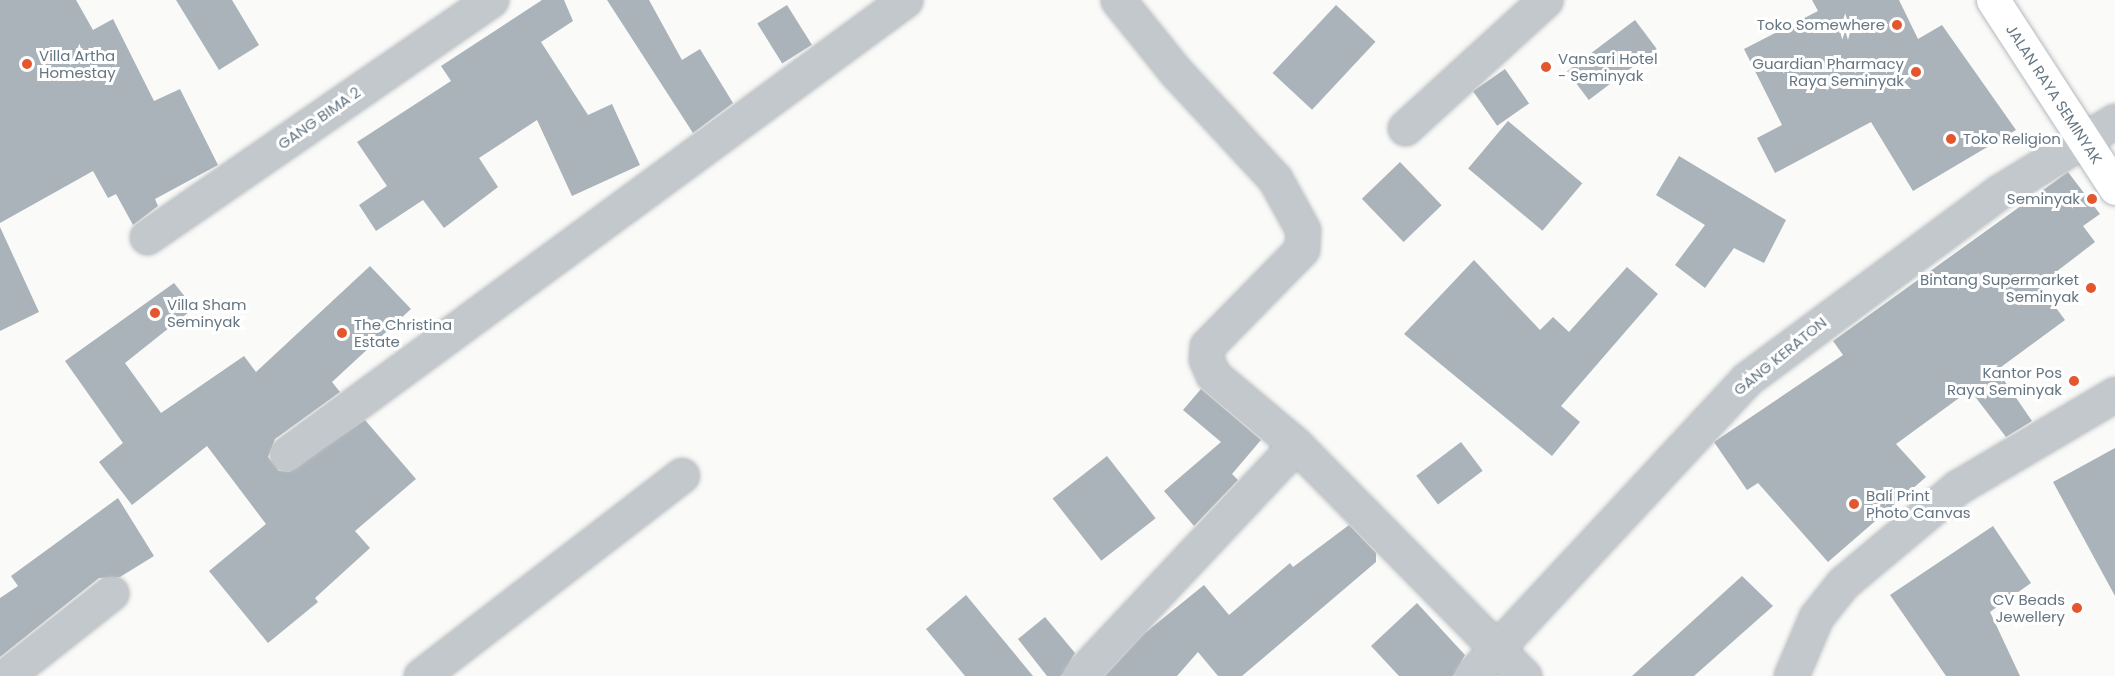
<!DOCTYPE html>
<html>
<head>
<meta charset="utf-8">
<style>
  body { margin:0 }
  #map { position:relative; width:2115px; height:676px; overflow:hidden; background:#fafaf8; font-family:Poppins,sans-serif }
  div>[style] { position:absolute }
  .building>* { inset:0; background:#aab3b9; transform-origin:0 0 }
  .roads { filter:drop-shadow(0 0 2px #b5babe) drop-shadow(0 0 2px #b5babe) }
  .minor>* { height:33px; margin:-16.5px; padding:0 16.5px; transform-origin:16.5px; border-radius:16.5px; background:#c3c8cc }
  .major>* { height:33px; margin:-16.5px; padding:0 16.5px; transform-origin:16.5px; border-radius:16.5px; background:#fff }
  .dots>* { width:16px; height:16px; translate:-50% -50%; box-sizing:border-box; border:3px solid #fff; border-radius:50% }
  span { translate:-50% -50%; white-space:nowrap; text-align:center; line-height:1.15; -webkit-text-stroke:6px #fff; paint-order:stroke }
  .poi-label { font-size:15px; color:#657683 }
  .right { translate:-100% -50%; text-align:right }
  .left { translate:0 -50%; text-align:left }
  .street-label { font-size:15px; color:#657683 }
</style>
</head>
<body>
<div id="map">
  <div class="building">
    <div style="clip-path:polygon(0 0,76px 0,93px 30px,113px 19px,154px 101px,180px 89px,218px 165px,155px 199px,158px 206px,133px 225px,116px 194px,108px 198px,93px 171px,0 223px)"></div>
    <div style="clip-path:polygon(176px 0,232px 0,259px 45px,219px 70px)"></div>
    <div style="clip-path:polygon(542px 0,564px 0,573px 21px,541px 42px,588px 115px,612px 104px,640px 165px,572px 196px,537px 120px,479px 158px,498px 187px,444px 228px,423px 200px,376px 231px,359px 205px,387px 186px,357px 142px,451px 81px,441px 66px)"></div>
    <div style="clip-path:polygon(607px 0,649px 0,682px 60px,700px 49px,733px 103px,693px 133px)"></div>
    <div style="clip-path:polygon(1812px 0,1899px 0,1918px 39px,1942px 25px,2016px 130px,1913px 191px,1871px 122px,1775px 173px,1757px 138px,1782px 125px,1744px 49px,1818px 11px)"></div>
    <div style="left:787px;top:5px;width:47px;height:35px;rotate:58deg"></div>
    <div style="left:1336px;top:5px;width:54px;height:93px;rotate:43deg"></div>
    <div style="left:1635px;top:20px;width:36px;height:85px;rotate:53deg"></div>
    <div style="left:1505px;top:69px;width:42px;height:39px;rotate:55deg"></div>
    <div style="left:1508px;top:121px;width:97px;height:62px;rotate:40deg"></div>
    <div style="clip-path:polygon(1679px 156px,1786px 220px,1764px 263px,1734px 248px,1705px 288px,1675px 265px,1705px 225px,1656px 195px)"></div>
    <div style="left:1400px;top:162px;width:60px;height:53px;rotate:46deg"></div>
    <div style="clip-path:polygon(2068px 172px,2100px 214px,2083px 226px,2095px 242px,2039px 285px,2065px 320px,1997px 370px,2032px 421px,2006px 437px,1970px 390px,1896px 444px,1926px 477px,1828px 562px,1758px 483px,1747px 490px,1714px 442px,1843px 355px,1833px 341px)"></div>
    <div style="clip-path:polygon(0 227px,39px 312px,0 331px)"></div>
    <div style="clip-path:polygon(1474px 260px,1540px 330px,1553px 317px,1569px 332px,1627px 267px,1658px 294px,1561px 406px,1580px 422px,1552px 456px,1404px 334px)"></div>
    <div style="clip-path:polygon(370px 266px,411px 309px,332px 382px,340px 392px,275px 439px,268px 457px,279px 471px,290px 472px,365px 420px,416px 479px,355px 531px,370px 548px,315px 598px,318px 602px,268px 643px,209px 571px,266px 524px,207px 446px,132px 505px,99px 462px,123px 443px,65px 361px,174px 283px,194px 308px,125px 363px,161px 413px,244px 356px,256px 372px)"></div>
    <div style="clip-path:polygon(1201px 389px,1261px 440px,1232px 474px,1238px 480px,1194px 526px,1164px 491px,1221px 442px,1183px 410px)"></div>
    <div style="left:1461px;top:442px;width:36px;height:56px;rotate:53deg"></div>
    <div style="clip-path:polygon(2115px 448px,2115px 596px,2053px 482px)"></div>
    <div style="left:1107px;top:456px;width:79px;height:69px;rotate:52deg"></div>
    <div style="clip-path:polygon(118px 498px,154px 556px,120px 577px,99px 578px,0 657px,0 598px,18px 586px,11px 576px)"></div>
    <div style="clip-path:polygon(1349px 525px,1376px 553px,1376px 562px,1242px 676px,1218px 676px,1198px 652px,1177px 676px,1105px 676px,1145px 633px,1204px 585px,1229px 615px,1290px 563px,1293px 567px)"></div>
    <div style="clip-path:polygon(1993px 526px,2031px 583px,1990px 612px,2020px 676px,1946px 676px,1890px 595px)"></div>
    <div style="clip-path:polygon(1742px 576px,1773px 606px,1694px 676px,1632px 676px)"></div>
    <div style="clip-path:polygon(966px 595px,1033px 676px,965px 676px,926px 629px)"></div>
    <div style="clip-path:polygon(1417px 603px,1465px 655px,1453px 676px,1399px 676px,1371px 646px)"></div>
    <div style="clip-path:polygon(1045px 617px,1075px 653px,1061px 676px,1047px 676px,1018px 639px)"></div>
  </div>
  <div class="roads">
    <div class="minor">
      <div style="left:1118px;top:0;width:91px;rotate:51.2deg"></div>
      <div style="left:1175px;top:71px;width:147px;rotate:47.2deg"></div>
      <div style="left:1275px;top:179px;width:58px;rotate:61.2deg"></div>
      <div style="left:1303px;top:230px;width:19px;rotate:93deg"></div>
      <div style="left:1302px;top:249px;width:136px;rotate:134.4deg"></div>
      <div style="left:1207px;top:346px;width:13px;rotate:94deg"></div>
      <div style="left:1206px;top:359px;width:17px;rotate:66deg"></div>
      <div style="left:1213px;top:375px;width:109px;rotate:40.1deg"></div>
      <div style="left:1296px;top:445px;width:325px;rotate:45.4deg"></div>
      <div style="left:1405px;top:128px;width:190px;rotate:-42.4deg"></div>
      <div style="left:147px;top:237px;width:418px;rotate:-34.6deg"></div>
      <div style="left:287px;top:454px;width:767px;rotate:-36.3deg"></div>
      <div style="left:6px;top:676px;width:134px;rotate:-38.3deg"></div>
      <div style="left:421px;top:676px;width:329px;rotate:-37.6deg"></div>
      <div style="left:1079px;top:676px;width:317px;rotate:-46.8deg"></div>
      <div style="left:1471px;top:676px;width:405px;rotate:-47.1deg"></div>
      <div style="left:1747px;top:379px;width:314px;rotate:-36.6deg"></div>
      <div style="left:1999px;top:192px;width:136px;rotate:-31.5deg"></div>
      <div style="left:1791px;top:676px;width:64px;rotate:-67deg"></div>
      <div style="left:1816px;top:617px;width:43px;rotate:-51.5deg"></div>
      <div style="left:1843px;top:583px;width:150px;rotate:-39.9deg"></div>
      <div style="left:1958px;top:487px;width:182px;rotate:-30.6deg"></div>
    </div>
    <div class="major">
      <div style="left:1993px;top:0;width:224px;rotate:57deg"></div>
    </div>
  </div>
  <div class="dots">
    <div style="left:1897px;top:25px;background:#e4572e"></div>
    <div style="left:27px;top:64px;background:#e4572e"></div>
    <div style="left:1546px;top:67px;background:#e4572e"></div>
    <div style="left:1916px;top:72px;background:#e4572e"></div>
    <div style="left:1951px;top:139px;background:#e4572e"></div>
    <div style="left:2092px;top:199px;background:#e4572e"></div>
    <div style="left:2091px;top:288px;background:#e4572e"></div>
    <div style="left:155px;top:313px;background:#e4572e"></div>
    <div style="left:342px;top:333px;background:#e4572e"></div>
    <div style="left:2074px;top:381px;background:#e4572e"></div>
    <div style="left:1854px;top:504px;background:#e4572e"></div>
    <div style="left:2077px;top:608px;background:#e4572e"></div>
  </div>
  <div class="poi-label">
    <span class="right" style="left:1885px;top:25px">Toko Somewhere</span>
    <span class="left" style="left:39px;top:64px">Villa Artha<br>Homestay</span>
    <span class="left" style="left:1558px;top:67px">Vansari Hotel<br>- Seminyak</span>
    <span class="right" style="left:1904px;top:72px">Guardian Pharmacy<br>Raya Seminyak</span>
    <span class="left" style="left:1963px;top:139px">Toko Religion</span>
    <span class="right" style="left:2080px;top:199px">Seminyak</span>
    <span class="right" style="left:2079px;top:288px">Bintang Supermarket<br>Seminyak</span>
    <span class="left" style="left:167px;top:313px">Villa Sham<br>Seminyak</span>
    <span class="left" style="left:354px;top:333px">The Christina<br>Estate</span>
    <span class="right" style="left:2062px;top:381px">Kantor Pos<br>Raya Seminyak</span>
    <span class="left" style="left:1866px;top:504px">Bali Print<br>Photo Canvas</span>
    <span class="right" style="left:2065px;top:608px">CV Beads<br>Jewellery</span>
  </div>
  <div class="street-label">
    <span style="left:2054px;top:94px;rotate:57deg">JALAN RAYA SEMINYAK</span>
    <span style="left:319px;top:118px;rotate:-35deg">GANG BIMA 2</span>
    <span style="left:1780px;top:356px;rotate:-39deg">GANG KERATON</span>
  </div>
</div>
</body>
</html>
